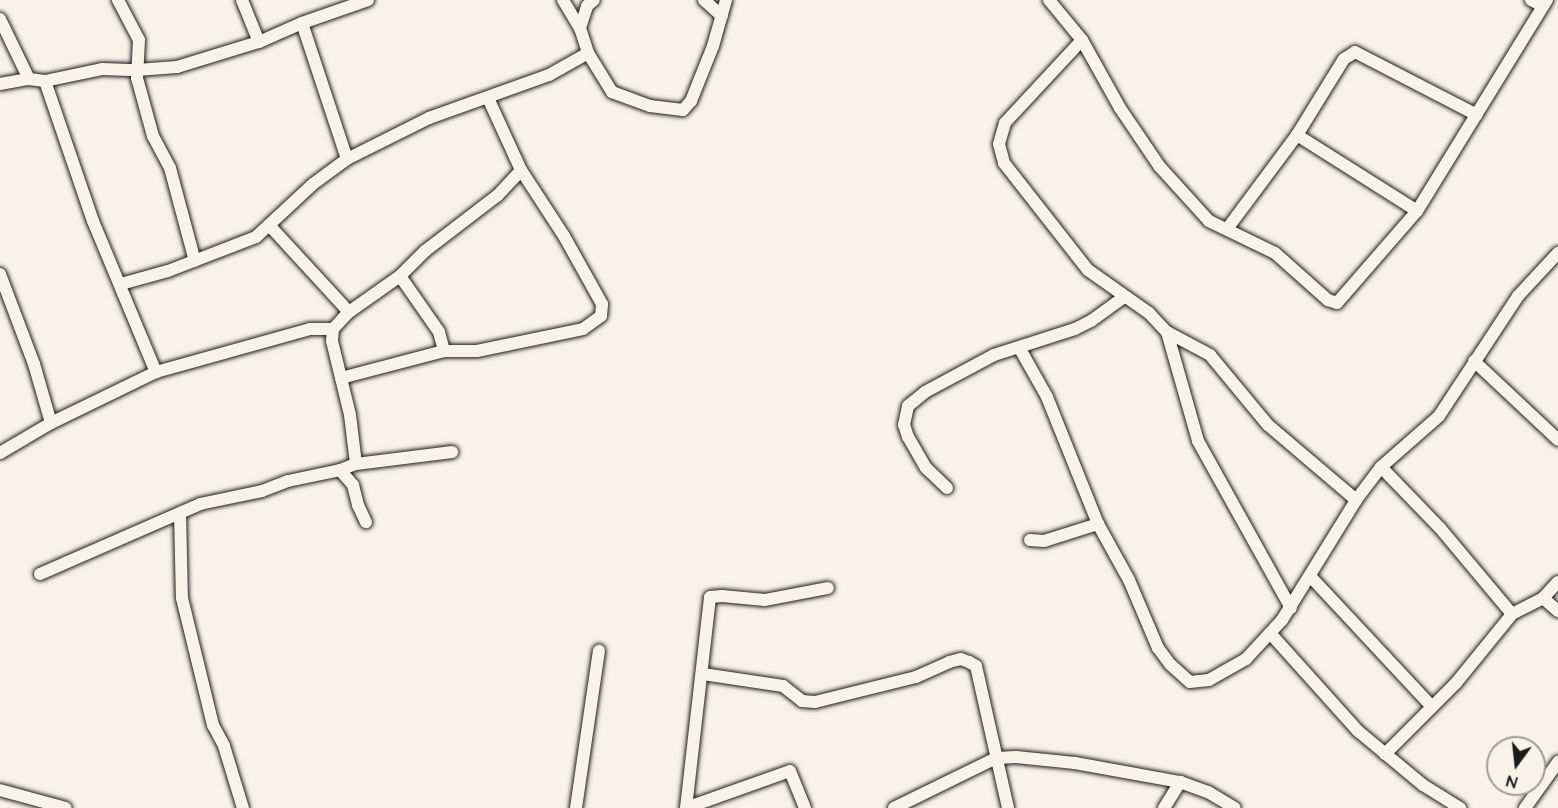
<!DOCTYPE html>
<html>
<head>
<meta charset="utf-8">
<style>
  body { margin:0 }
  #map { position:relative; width:1558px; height:808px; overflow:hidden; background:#f7f3e8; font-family:"Architects Daughter",sans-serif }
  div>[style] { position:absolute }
  .roads { filter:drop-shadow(0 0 2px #1c1c1c) drop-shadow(0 0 2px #1c1c1c) }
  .street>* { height:12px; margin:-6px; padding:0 6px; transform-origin:6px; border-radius:6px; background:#f7f3e8 }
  span { translate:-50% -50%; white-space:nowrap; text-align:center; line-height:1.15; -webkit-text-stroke:4.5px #f7f3e8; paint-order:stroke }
  .north { position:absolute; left:1486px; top:736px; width:60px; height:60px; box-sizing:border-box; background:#f7f3e8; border:2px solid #9f9d96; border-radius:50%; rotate:195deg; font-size:16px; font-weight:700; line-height:24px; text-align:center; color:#1c1c1c }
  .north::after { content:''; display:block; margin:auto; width:21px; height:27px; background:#1c1c1c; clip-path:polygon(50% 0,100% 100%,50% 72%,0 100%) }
</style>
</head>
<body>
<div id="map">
  <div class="roads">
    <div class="street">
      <div style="left:118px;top:0;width:45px;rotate:62.3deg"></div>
      <div style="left:139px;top:40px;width:38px;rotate:93deg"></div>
      <div style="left:137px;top:78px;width:60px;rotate:74.6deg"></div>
      <div style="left:153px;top:136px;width:36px;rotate:62deg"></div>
      <div style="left:170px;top:168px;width:96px;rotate:75deg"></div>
      <div style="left:242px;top:0;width:45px;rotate:68deg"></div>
      <div style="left:563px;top:0;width:33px;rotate:59deg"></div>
      <div style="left:580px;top:28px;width:26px;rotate:72deg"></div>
      <div style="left:588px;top:53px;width:46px;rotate:58.4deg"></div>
      <div style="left:612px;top:92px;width:40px;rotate:20.2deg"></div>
      <div style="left:650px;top:106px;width:33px;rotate:7deg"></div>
      <div style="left:683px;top:110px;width:12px;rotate:-48deg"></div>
      <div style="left:691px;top:101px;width:59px;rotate:-68.2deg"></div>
      <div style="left:713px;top:46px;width:48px;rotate:-74.2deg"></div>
      <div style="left:704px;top:0;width:24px;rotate:42deg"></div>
      <div style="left:1049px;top:0;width:52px;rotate:50.5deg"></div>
      <div style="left:1082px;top:40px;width:78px;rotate:60.8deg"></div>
      <div style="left:1120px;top:108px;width:71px;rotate:55.9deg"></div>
      <div style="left:1160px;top:167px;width:73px;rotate:47.8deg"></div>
      <div style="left:1209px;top:221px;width:73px;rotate:25.9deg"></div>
      <div style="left:1275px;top:253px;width:71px;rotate:41.6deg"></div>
      <div style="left:1328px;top:300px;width:9px;rotate:18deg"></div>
      <div style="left:1337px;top:303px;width:122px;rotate:-49deg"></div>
      <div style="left:1417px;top:211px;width:248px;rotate:-58.4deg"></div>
      <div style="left:1531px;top:0;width:13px;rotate:27deg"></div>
      <div style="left:0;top:19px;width:67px;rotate:64.2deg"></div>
      <div style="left:302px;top:23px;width:143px;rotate:71.7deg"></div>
      <div style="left:580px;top:28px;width:23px;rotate:-72deg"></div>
      <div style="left:587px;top:6px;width:9px;rotate:-41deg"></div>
      <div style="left:1082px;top:40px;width:113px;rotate:132.9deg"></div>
      <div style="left:1005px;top:123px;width:22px;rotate:106deg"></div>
      <div style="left:999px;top:144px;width:20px;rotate:75deg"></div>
      <div style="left:1004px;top:163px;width:136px;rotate:51.9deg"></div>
      <div style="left:1088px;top:270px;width:75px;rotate:35.2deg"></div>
      <div style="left:1149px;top:313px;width:26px;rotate:47deg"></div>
      <div style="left:1167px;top:332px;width:49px;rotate:28.1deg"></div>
      <div style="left:1210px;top:355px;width:91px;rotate:50.4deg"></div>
      <div style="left:1268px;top:425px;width:116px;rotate:40.4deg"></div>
      <div style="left:45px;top:81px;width:148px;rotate:71.1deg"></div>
      <div style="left:93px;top:221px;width:164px;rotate:67.4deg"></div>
      <div style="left:0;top:84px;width:29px;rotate:-10deg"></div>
      <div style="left:29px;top:79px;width:16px;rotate:7deg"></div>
      <div style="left:45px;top:81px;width:58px;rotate:-11.9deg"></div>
      <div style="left:102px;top:69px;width:35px;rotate:2deg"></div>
      <div style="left:137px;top:70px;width:40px;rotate:-4.3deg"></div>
      <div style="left:177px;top:67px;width:86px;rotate:-17deg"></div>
      <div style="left:259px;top:42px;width:47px;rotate:-23.8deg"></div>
      <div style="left:302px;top:23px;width:70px;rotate:-19.2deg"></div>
      <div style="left:1297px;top:135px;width:142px;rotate:32.3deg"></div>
      <div style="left:269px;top:225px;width:118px;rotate:47.4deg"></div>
      <div style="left:1227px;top:229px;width:117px;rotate:-53.3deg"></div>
      <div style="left:1297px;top:135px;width:89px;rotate:-58.3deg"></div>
      <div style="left:1344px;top:59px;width:13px;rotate:-32deg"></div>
      <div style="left:1355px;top:52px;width:137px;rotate:27.3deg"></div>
      <div style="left:0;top:274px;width:96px;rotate:69.3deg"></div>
      <div style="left:34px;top:364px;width:61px;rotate:73.9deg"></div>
      <div style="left:400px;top:276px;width:68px;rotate:55.1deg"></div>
      <div style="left:439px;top:332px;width:20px;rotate:75deg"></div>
      <div style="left:121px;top:284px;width:49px;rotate:-15.5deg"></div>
      <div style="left:168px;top:271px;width:94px;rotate:-21.1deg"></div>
      <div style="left:256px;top:237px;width:78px;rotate:-42.9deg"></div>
      <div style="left:313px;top:184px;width:42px;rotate:-36.3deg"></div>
      <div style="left:347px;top:159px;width:92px;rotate:-26.6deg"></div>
      <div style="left:429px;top:118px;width:127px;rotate:-19.7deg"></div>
      <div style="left:549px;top:75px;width:45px;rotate:-29.4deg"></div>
      <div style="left:333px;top:329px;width:12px;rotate:95deg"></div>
      <div style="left:332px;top:341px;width:76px;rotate:76.3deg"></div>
      <div style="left:350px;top:415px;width:49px;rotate:83deg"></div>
      <div style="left:1167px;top:332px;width:113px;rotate:74.1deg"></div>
      <div style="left:1198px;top:441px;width:191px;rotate:60.9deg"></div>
      <div style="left:1020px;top:349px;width:55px;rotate:60.6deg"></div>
      <div style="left:1047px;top:397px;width:137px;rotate:68.1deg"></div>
      <div style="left:1098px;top:524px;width:64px;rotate:61deg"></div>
      <div style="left:1129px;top:580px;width:74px;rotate:66.9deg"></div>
      <div style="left:1158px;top:648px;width:21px;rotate:53deg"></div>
      <div style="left:1171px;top:665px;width:25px;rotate:42deg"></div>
      <div style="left:1190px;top:682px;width:19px;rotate:-6deg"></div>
      <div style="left:1209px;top:680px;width:43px;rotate:-29.6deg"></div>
      <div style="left:1246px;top:659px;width:53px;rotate:-47.3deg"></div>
      <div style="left:1282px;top:620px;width:141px;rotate:-58.3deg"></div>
      <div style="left:1356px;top:500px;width:41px;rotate:-52.9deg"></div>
      <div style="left:1381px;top:467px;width:77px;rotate:-41.3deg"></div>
      <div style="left:1439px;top:416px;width:144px;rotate:-56.6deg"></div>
      <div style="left:1518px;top:296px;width:59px;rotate:-47.1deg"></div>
      <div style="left:1474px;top:361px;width:115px;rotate:43.2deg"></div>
      <div style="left:341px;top:378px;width:106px;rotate:-14.7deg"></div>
      <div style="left:444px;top:351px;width:33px"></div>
      <div style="left:477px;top:351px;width:108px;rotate:-11.7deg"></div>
      <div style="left:583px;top:329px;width:22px;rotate:-36deg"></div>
      <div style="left:601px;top:316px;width:12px;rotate:-85deg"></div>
      <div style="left:602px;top:304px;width:78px;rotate:-119.2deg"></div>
      <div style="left:564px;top:236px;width:79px;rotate:-123.1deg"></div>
      <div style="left:521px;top:170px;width:79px;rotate:-114.6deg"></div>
      <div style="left:0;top:453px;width:59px;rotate:-30.5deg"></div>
      <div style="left:51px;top:423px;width:117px;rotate:-25.9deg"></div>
      <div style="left:156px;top:372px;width:160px;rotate:-15.6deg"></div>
      <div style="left:310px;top:329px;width:23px"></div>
      <div style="left:333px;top:329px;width:23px;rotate:-47deg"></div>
      <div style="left:349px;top:312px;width:62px;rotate:-35.2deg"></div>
      <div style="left:400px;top:276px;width:35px;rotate:-45deg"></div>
      <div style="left:425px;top:251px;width:92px;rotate:-37.5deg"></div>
      <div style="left:498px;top:195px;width:34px;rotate:-47deg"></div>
      <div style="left:1381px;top:467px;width:85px;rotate:46deg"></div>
      <div style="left:1440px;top:528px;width:112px;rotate:50.1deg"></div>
      <div style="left:340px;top:470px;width:20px;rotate:49deg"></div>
      <div style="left:353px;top:485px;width:21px;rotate:76deg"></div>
      <div style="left:358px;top:505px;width:19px;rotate:65deg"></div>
      <div style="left:947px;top:488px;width:29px;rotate:-136deg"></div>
      <div style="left:926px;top:468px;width:36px;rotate:-120deg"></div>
      <div style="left:908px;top:437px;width:13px;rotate:-108deg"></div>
      <div style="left:904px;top:425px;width:19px;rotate:-78deg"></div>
      <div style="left:908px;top:406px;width:22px;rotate:-39deg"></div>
      <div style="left:925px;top:392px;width:78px;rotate:-28.2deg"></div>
      <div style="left:994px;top:355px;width:85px;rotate:-17.8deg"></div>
      <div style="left:1075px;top:329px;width:18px;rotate:-27deg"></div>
      <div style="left:1091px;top:321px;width:41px;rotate:-36deg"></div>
      <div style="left:180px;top:513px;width:85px;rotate:88.7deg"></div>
      <div style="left:182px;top:598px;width:131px;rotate:76.3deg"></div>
      <div style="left:213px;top:725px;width:24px;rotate:62deg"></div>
      <div style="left:224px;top:746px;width:65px;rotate:73deg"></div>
      <div style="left:1030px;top:540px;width:14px;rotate:4deg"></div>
      <div style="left:1044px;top:541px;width:57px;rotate:-17.5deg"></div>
      <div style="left:40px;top:574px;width:175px;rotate:-23.6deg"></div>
      <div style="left:200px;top:504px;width:63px;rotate:-11.8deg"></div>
      <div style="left:262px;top:491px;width:28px;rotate:-21deg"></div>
      <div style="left:288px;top:481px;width:53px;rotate:-11.9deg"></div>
      <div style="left:340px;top:470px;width:17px;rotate:-21deg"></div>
      <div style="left:356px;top:464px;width:97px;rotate:-7.1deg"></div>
      <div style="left:1310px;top:576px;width:179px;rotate:47deg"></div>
      <div style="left:1543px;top:598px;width:20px;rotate:41deg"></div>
      <div style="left:1270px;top:633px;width:132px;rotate:48.1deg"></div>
      <div style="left:1358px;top:731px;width:85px;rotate:39.7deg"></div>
      <div style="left:1423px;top:785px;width:44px;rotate:31.9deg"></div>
      <div style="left:703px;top:674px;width:81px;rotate:8.5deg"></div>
      <div style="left:783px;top:686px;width:24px;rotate:38deg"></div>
      <div style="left:802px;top:701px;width:13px;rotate:4deg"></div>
      <div style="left:815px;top:702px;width:104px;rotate:-13.9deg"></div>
      <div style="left:916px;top:677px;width:36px;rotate:-24deg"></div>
      <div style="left:949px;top:662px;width:12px;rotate:-14deg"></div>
      <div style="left:961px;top:659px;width:9px;rotate:21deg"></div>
      <div style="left:969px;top:662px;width:8px;rotate:30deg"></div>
      <div style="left:976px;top:666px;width:146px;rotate:77.3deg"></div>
      <div style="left:1385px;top:754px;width:100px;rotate:-45deg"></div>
      <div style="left:1456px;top:683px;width:89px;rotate:-50.9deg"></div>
      <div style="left:1512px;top:614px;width:35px;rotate:-27deg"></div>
      <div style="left:1543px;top:598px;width:22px;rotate:-47deg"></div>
      <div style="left:0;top:790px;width:68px;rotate:15.3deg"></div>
      <div style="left:576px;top:808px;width:159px;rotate:-81.7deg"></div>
      <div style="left:686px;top:808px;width:212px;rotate:-83.5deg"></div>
      <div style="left:710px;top:597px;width:12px;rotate:-5deg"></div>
      <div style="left:722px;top:596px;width:43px;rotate:5.3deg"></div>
      <div style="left:765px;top:600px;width:64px;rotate:-10.8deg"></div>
      <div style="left:686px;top:808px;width:110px;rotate:-19.6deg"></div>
      <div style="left:790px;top:771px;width:40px;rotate:68deg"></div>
      <div style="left:894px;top:808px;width:114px;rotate:-26.1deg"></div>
      <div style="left:996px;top:758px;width:20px;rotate:-3deg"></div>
      <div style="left:1016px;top:757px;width:59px;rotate:5.8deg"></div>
      <div style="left:1075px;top:763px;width:107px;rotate:10.3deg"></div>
      <div style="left:1180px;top:782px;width:30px;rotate:20deg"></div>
      <div style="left:1208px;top:792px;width:31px;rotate:31deg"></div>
      <div style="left:1164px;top:808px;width:31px;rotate:-58deg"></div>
      <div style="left:1525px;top:808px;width:57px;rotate:-54.3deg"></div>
    </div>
  </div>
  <div class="north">N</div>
</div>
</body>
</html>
